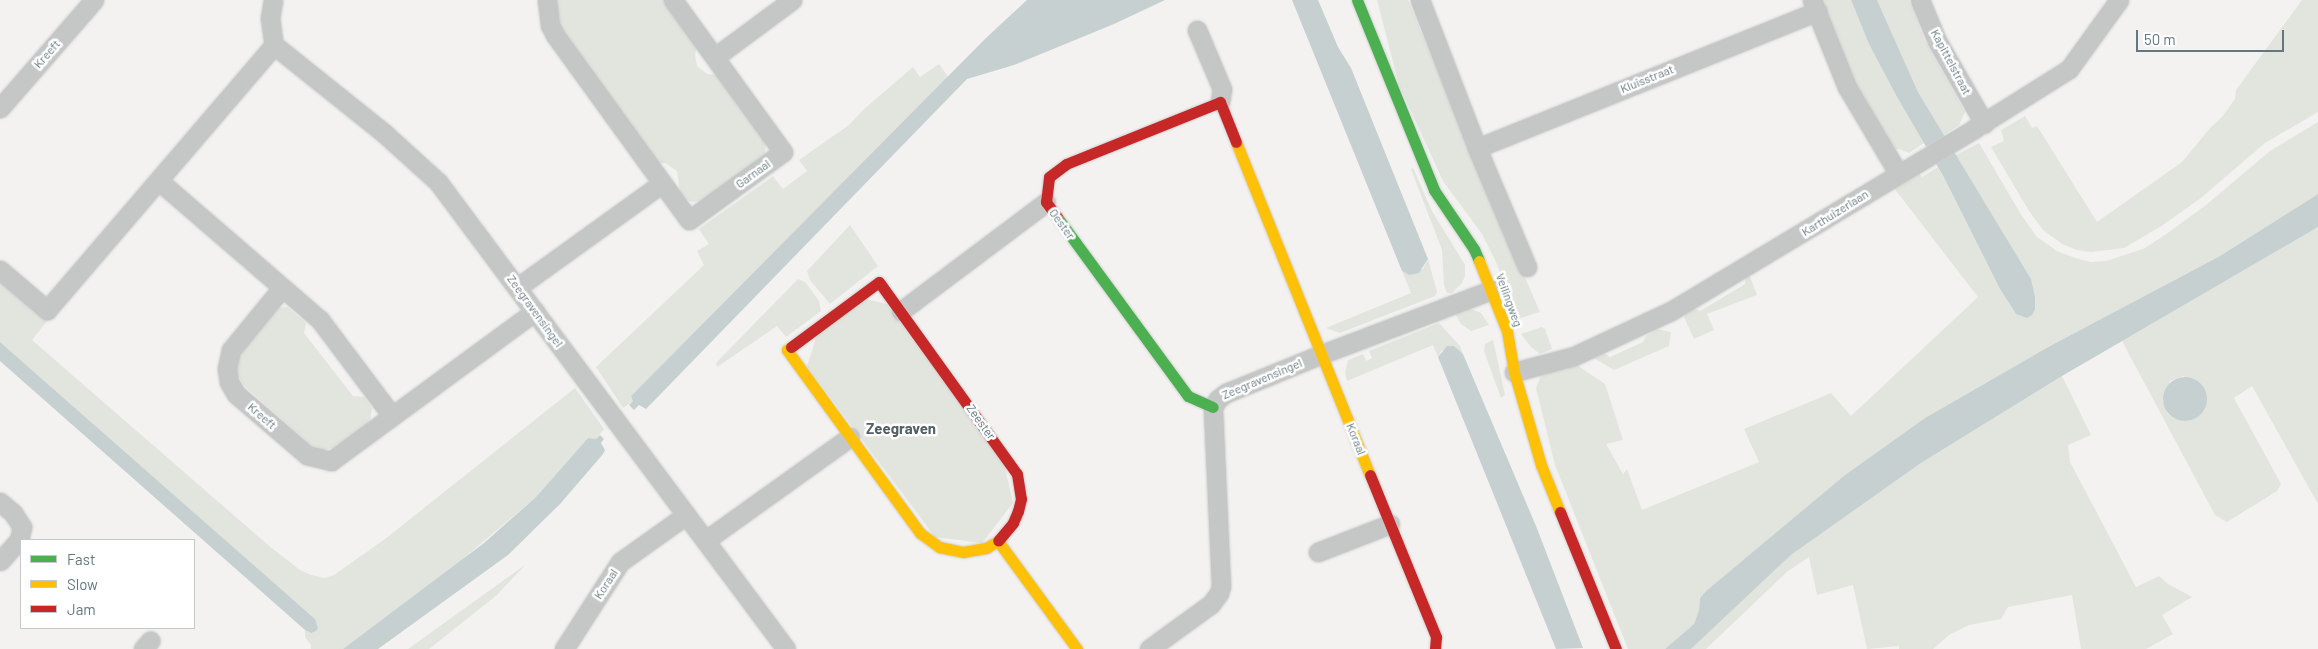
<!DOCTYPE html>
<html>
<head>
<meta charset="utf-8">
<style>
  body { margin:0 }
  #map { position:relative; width:2318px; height:649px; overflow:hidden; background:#f3f2f1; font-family:Barlow,sans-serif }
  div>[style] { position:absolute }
  .green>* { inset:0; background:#e2e4de }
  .water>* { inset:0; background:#c6d0d1 }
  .round { border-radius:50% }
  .roads { filter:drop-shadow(0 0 1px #cecfcf) drop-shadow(0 0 1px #cecfcf) }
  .street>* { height:19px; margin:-9.5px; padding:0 9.5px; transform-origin:9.5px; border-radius:9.5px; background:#c5c7c6 }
  .fast>* { height:11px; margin:-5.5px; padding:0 5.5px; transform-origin:5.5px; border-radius:5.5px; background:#4caf50 }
  .slow>* { height:11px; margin:-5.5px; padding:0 5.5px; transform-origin:5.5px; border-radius:5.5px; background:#ffc107 }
  .jam>* { height:11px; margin:-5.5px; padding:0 5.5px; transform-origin:5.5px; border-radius:5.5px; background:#c62828 }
  span { translate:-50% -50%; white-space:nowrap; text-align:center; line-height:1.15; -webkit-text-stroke:5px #fff; paint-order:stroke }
  .street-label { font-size:12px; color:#64777f }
  .quarter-label { font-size:15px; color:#525f65; font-weight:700 }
  .legend { position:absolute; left:20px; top:539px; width:175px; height:90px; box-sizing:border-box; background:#fff; border:1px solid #c1c9cc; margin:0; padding:6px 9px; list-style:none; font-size:15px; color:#64777f }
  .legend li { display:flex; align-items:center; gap:10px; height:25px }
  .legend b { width:25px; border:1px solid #c1c9cc }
  .scale { position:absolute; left:2136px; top:30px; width:148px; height:22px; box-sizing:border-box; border:2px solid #64777f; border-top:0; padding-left:6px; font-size:15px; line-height:18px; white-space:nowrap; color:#64777f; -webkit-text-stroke:4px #fff; paint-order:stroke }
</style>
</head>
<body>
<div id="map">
  <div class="green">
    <div style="clip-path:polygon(554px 0,663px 0,697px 46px,695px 55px,697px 66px,707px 74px,719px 75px,766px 141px,765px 155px,700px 201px,691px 202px,686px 199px,680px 192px,677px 171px,665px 163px,658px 163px,559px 30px)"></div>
    <div style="clip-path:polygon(1377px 0,1408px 0,1469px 149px,1540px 312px,1518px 319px,1496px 262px,1482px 234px,1443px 181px,1399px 85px)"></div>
    <div style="clip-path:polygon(1820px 0,1851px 0,1869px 44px,1924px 143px,1909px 153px,1899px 149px,1893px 150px,1858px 92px)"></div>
    <div style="clip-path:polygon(1877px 0,1909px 0,1925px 41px,1965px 112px,1959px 125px,1944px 135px,1918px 92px)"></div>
    <div style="clip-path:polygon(2302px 0,2318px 0,2318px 112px,2265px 143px,2201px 198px,2160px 227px,2124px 248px,2091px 252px,2077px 250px,2062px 244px,2043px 230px,2029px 211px,1991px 147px,2004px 141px,2001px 130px,2025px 116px,2032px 128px,2037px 126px,2097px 222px,2182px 162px,2210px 128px,2222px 117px,2235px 99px,2236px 90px)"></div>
    <div style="clip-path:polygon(939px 64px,949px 78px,786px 240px,631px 396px,633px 401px,623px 408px,596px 367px,704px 265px,697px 251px,709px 244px,699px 229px,773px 176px,783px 189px,807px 171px,799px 160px,849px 125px,863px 110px,913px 67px,920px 77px)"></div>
    <div style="clip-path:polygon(2318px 122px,2318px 194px,2220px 256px,2050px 346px,1925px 418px,1845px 475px,1706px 591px,1700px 598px,1699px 610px,1694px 624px,1665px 649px,1628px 649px,1555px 465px,1536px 388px,1542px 373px,1574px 363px,1605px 384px,1623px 440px,1606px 444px,1623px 474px,1627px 469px,1642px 510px,1759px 462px,1744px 429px,1831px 393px,1851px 416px,1978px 297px,1894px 188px,1917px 171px,1922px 177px,1938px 167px,2000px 289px,2016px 314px,2031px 279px,1956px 155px,1979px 143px,2022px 216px,2037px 237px,2057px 251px,2075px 258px,2091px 262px,2106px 261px,2143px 249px,2165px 235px,2206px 205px,2270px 151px)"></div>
    <div style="clip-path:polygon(1413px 168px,1432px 211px,1465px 265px,1465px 276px,1462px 283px,1452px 293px,1447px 293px,1444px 285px,1442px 250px,1411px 169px)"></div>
    <div style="clip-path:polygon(850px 225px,878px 266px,830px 304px,810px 280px,807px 271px)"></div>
    <div style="clip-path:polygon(evenodd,2318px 227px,2318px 504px,2252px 386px,2234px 398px,2281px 484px,2277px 491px,2227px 522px,2215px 515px,2122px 341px,2318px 227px,2184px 376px,2201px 414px,2188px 421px,2174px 418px,2168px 414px,2163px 401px,2170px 381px,2184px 376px)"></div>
    <div style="clip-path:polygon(1428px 259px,1437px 292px,1435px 296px,1340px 333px,1326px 328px,1411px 293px,1402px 271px,1409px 275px,1423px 269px)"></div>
    <div style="clip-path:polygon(1749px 274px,1757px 295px,1707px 314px,1714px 330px,1694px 339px,1684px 317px,1687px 311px,1693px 308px,1700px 311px,1745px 284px,1746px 276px)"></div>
    <div style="clip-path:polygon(798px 279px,806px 283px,819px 301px,821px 311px,786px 337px,777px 326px,717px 367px,716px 363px)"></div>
    <div style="clip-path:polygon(0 280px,48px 320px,32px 340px,268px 545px,300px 570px,311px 575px,325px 578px,334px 575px,385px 539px,575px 388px,604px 429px,596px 439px,588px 438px,536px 497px,459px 562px,343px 649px,311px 649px,311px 645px,305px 637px,305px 630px,311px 633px,315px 619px,0 342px)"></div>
    <div style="clip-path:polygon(865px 299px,887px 304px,1004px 464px,1013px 503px,982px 543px,935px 537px,807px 366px,817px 335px)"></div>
    <div style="clip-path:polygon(287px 307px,306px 323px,304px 333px,353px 396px,364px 397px,372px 408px,370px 422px,335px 447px,323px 450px,311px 445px,248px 389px,242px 383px,235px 367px,236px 356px,274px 308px)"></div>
    <div style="clip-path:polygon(1469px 308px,1481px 313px,1489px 325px,1471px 331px,1461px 324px,1454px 312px)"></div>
    <div style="clip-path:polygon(1439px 323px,1460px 346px,1463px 354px,1454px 346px,1441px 351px,1438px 357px,1433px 345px,1347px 381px,1345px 373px,1348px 360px,1363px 354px,1366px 361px,1372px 358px,1369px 351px)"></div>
    <div style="clip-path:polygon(1542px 327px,1545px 329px,1552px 349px,1540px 354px,1531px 347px,1521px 334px)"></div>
    <div style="clip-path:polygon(1658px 329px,1671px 332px,1669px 346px,1614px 370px,1592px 357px,1603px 352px,1610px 357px,1643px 342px,1646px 336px)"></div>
    <div style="clip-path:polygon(1493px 340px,1505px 395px,1501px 398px,1484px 351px,1485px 344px)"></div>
    <div style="clip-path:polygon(2062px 376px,2091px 435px,2068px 445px,2070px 462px,2136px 587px,2159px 576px,2168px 584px,2192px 597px,2162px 615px,2173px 634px,2146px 649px,2081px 649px,2072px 595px,2008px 607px,2001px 619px,1969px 625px,1949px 635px,1933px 649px,1899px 649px,1899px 646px,1867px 649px,1853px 585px,1817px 595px,1809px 557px,1788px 571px,1706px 649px,1691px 649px,1791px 555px,1921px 463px)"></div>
    <div style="clip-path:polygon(525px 565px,497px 595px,429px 649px,408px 649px)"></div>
  </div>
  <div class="water">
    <div style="clip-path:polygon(1027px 0,1165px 0,1114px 24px,1014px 65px,967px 79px,646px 409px,639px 405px,634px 410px,629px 405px,633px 401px,631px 396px,986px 38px)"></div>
    <div style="clip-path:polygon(1292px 0,1318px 0,1338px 47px,1351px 68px,1428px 259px,1419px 273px,1409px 275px,1402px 271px)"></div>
    <div style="clip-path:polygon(1851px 0,1877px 0,1918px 92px,2031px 279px,2035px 297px,2035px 309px,2032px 315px,2027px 318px,2016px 314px,2000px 289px,1942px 174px,1896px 95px,1869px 44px)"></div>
    <div style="clip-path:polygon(2318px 194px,2318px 227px,2062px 376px,1921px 463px,1791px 555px,1691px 649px,1665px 649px,1694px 624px,1699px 610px,1700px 598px,1706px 591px,1845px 475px,1925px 418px,2050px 346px,2220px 256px)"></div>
    <div style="clip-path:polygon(0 342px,315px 619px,318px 628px,316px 631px,311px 633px,305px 630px,0 361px)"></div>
    <div style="clip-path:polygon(1447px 346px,1454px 346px,1463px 354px,1536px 526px,1583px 648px,1556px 649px,1438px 357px)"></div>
    <div class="round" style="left:2163px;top:377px;width:44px;height:44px"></div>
    <div style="clip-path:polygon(600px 435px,604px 439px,601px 443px,605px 450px,603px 454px,561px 503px,508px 555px,378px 649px,343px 649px,484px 543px,536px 497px,588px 438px,596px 439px)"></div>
  </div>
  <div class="roads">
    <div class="street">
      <div style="left:273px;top:0;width:18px;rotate:99deg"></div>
      <div style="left:270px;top:18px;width:27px;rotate:82deg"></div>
      <div style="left:274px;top:45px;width:142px;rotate:38.7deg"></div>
      <div style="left:385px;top:134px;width:72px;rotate:42.2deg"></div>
      <div style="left:438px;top:182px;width:582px;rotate:53.31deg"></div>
      <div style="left:547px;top:0;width:25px;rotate:83deg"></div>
      <div style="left:550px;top:25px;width:11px;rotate:63deg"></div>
      <div style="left:555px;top:35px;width:228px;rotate:54.1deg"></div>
      <div style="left:689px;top:220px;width:116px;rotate:-35.9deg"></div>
      <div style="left:783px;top:152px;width:188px;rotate:-125.9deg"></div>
      <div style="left:1420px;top:0;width:159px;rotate:68.9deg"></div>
      <div style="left:1477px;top:148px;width:129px;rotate:67.2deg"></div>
      <div style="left:1812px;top:0;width:94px;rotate:68.1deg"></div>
      <div style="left:1847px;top:87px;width:100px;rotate:59.3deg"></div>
      <div style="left:1920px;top:0;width:44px;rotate:67.5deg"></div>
      <div style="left:1937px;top:41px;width:95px;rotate:60.2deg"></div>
      <div style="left:1197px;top:30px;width:64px;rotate:67deg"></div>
      <div style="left:1222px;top:89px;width:13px;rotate:99deg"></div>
      <div style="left:715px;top:57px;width:96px;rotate:-36.5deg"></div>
      <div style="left:0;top:108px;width:143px;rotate:-49deg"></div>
      <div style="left:1477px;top:148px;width:367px;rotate:-21.9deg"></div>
      <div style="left:159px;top:181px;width:213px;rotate:40.8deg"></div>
      <div style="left:320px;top:320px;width:120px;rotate:53.1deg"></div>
      <div style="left:0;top:270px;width:62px;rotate:40.4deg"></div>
      <div style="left:47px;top:310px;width:349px;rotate:-49.4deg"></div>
      <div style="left:518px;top:287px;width:176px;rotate:-35.8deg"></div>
      <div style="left:281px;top:289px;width:79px;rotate:129.3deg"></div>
      <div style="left:231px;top:350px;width:19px;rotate:102deg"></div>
      <div style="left:227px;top:369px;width:13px;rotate:81deg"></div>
      <div style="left:229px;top:382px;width:14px;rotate:60deg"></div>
      <div style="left:236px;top:394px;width:94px;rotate:40.7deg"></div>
      <div style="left:307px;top:455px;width:25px;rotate:14deg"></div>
      <div style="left:331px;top:461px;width:253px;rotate:-36.3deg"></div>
      <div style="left:901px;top:311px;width:181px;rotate:-36.9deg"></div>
      <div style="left:1514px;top:372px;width:62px;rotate:-14.9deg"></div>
      <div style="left:1574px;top:356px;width:107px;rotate:-24.9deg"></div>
      <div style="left:1671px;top:311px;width:355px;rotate:-31deg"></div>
      <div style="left:1975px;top:128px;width:111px;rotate:-32.1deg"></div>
      <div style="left:2069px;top:69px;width:85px;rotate:-54.1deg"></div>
      <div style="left:0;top:502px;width:17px;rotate:40deg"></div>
      <div style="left:13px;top:513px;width:17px;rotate:57deg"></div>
      <div style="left:22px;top:527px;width:13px;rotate:103deg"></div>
      <div style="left:19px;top:540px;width:28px;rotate:132deg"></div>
      <div style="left:706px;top:540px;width:177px;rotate:-35.6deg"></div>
      <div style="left:1318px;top:552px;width:77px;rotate:-21.3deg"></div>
      <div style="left:143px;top:649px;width:11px;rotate:-49deg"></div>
      <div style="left:564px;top:649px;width:103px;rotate:-57.2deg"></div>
      <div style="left:620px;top:562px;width:81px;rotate:-35.5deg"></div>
      <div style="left:1149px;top:649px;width:77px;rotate:-36deg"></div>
      <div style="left:1211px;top:604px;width:14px;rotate:-54deg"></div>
      <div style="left:1219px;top:593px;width:7px;rotate:-74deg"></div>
      <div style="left:1221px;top:586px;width:179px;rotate:-92.6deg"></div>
      <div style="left:1213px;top:407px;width:9px;rotate:-58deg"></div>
      <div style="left:1218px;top:399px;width:10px;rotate:-37deg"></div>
      <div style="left:1226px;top:393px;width:104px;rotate:-22.1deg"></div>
      <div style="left:1322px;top:354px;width:181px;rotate:-20.7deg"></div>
    </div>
    <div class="fast">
      <div style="left:1357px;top:0;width:205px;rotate:67.9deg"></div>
      <div style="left:1434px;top:190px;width:71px;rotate:55.9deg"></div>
      <div style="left:1474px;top:249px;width:13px;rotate:67deg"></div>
      <div style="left:1057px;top:217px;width:222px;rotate:53.8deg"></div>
      <div style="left:1188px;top:396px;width:27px;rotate:24deg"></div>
    </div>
    <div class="slow">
      <div style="left:1236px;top:142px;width:359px;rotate:68.1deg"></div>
      <div style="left:1479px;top:261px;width:75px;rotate:68.2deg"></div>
      <div style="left:1507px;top:331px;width:42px;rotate:80.3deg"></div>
      <div style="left:1514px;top:372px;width:97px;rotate:73.8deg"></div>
      <div style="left:1541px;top:465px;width:51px;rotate:68deg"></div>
      <div style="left:791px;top:347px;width:5px;rotate:143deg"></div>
      <div style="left:787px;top:350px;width:226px;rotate:54deg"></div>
      <div style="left:920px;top:533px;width:24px;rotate:36deg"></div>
      <div style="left:939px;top:547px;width:25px;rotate:12deg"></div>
      <div style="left:963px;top:552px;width:23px;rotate:-10deg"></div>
      <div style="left:986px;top:548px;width:14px;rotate:-30deg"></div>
      <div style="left:998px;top:541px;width:134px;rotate:53.8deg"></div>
    </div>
    <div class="jam">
      <div style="left:1057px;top:217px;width:19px;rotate:-126deg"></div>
      <div style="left:1046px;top:202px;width:25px;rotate:-83deg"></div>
      <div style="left:1049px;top:177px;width:21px;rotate:-37deg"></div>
      <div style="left:1066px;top:164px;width:166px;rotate:-21.9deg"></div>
      <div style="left:1220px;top:102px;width:43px;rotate:68.2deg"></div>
      <div style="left:791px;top:347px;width:109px;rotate:-36.5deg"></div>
      <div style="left:879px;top:282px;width:236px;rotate:54.3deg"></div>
      <div style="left:1017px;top:474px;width:25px;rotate:81deg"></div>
      <div style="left:1021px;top:499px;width:12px;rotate:104deg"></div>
      <div style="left:1018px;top:511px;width:13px;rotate:113deg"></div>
      <div style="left:1013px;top:523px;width:23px;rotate:130deg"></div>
      <div style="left:1370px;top:475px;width:175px;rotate:67.8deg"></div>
      <div style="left:1436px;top:637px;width:12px;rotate:95deg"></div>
      <div style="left:1560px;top:512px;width:148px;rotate:67.8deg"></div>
    </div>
  </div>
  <div class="street-label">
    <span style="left:47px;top:54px;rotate:-49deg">Kreeft</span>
    <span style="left:1951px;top:62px;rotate:62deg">Kapittelstraat</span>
    <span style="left:1647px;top:79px;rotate:-22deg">Kluisstraat</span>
    <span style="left:753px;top:174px;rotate:-36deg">Garnaal</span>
    <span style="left:1835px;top:213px;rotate:-32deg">Karthuizerlaan</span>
    <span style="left:1062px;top:224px;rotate:54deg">Oester</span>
    <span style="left:1509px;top:300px;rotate:70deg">Veilingweg</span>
    <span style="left:535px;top:311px;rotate:54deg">Zeegravensingel</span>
    <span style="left:1262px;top:379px;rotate:-23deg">Zeegravensingel</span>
    <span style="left:262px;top:416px;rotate:41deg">Kreeft</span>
    <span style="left:981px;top:422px;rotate:54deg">Zeester</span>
    <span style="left:1356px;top:439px;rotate:68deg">Koraal</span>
    <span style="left:606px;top:584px;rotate:-57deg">Koraal</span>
  </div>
  <div class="quarter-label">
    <span style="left:901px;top:429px">Zeegraven</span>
  </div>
  <ul class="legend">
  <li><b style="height:6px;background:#4caf50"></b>Fast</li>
  <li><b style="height:6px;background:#ffc107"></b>Slow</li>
  <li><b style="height:6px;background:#c62828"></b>Jam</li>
  </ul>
  <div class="scale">50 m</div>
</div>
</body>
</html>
